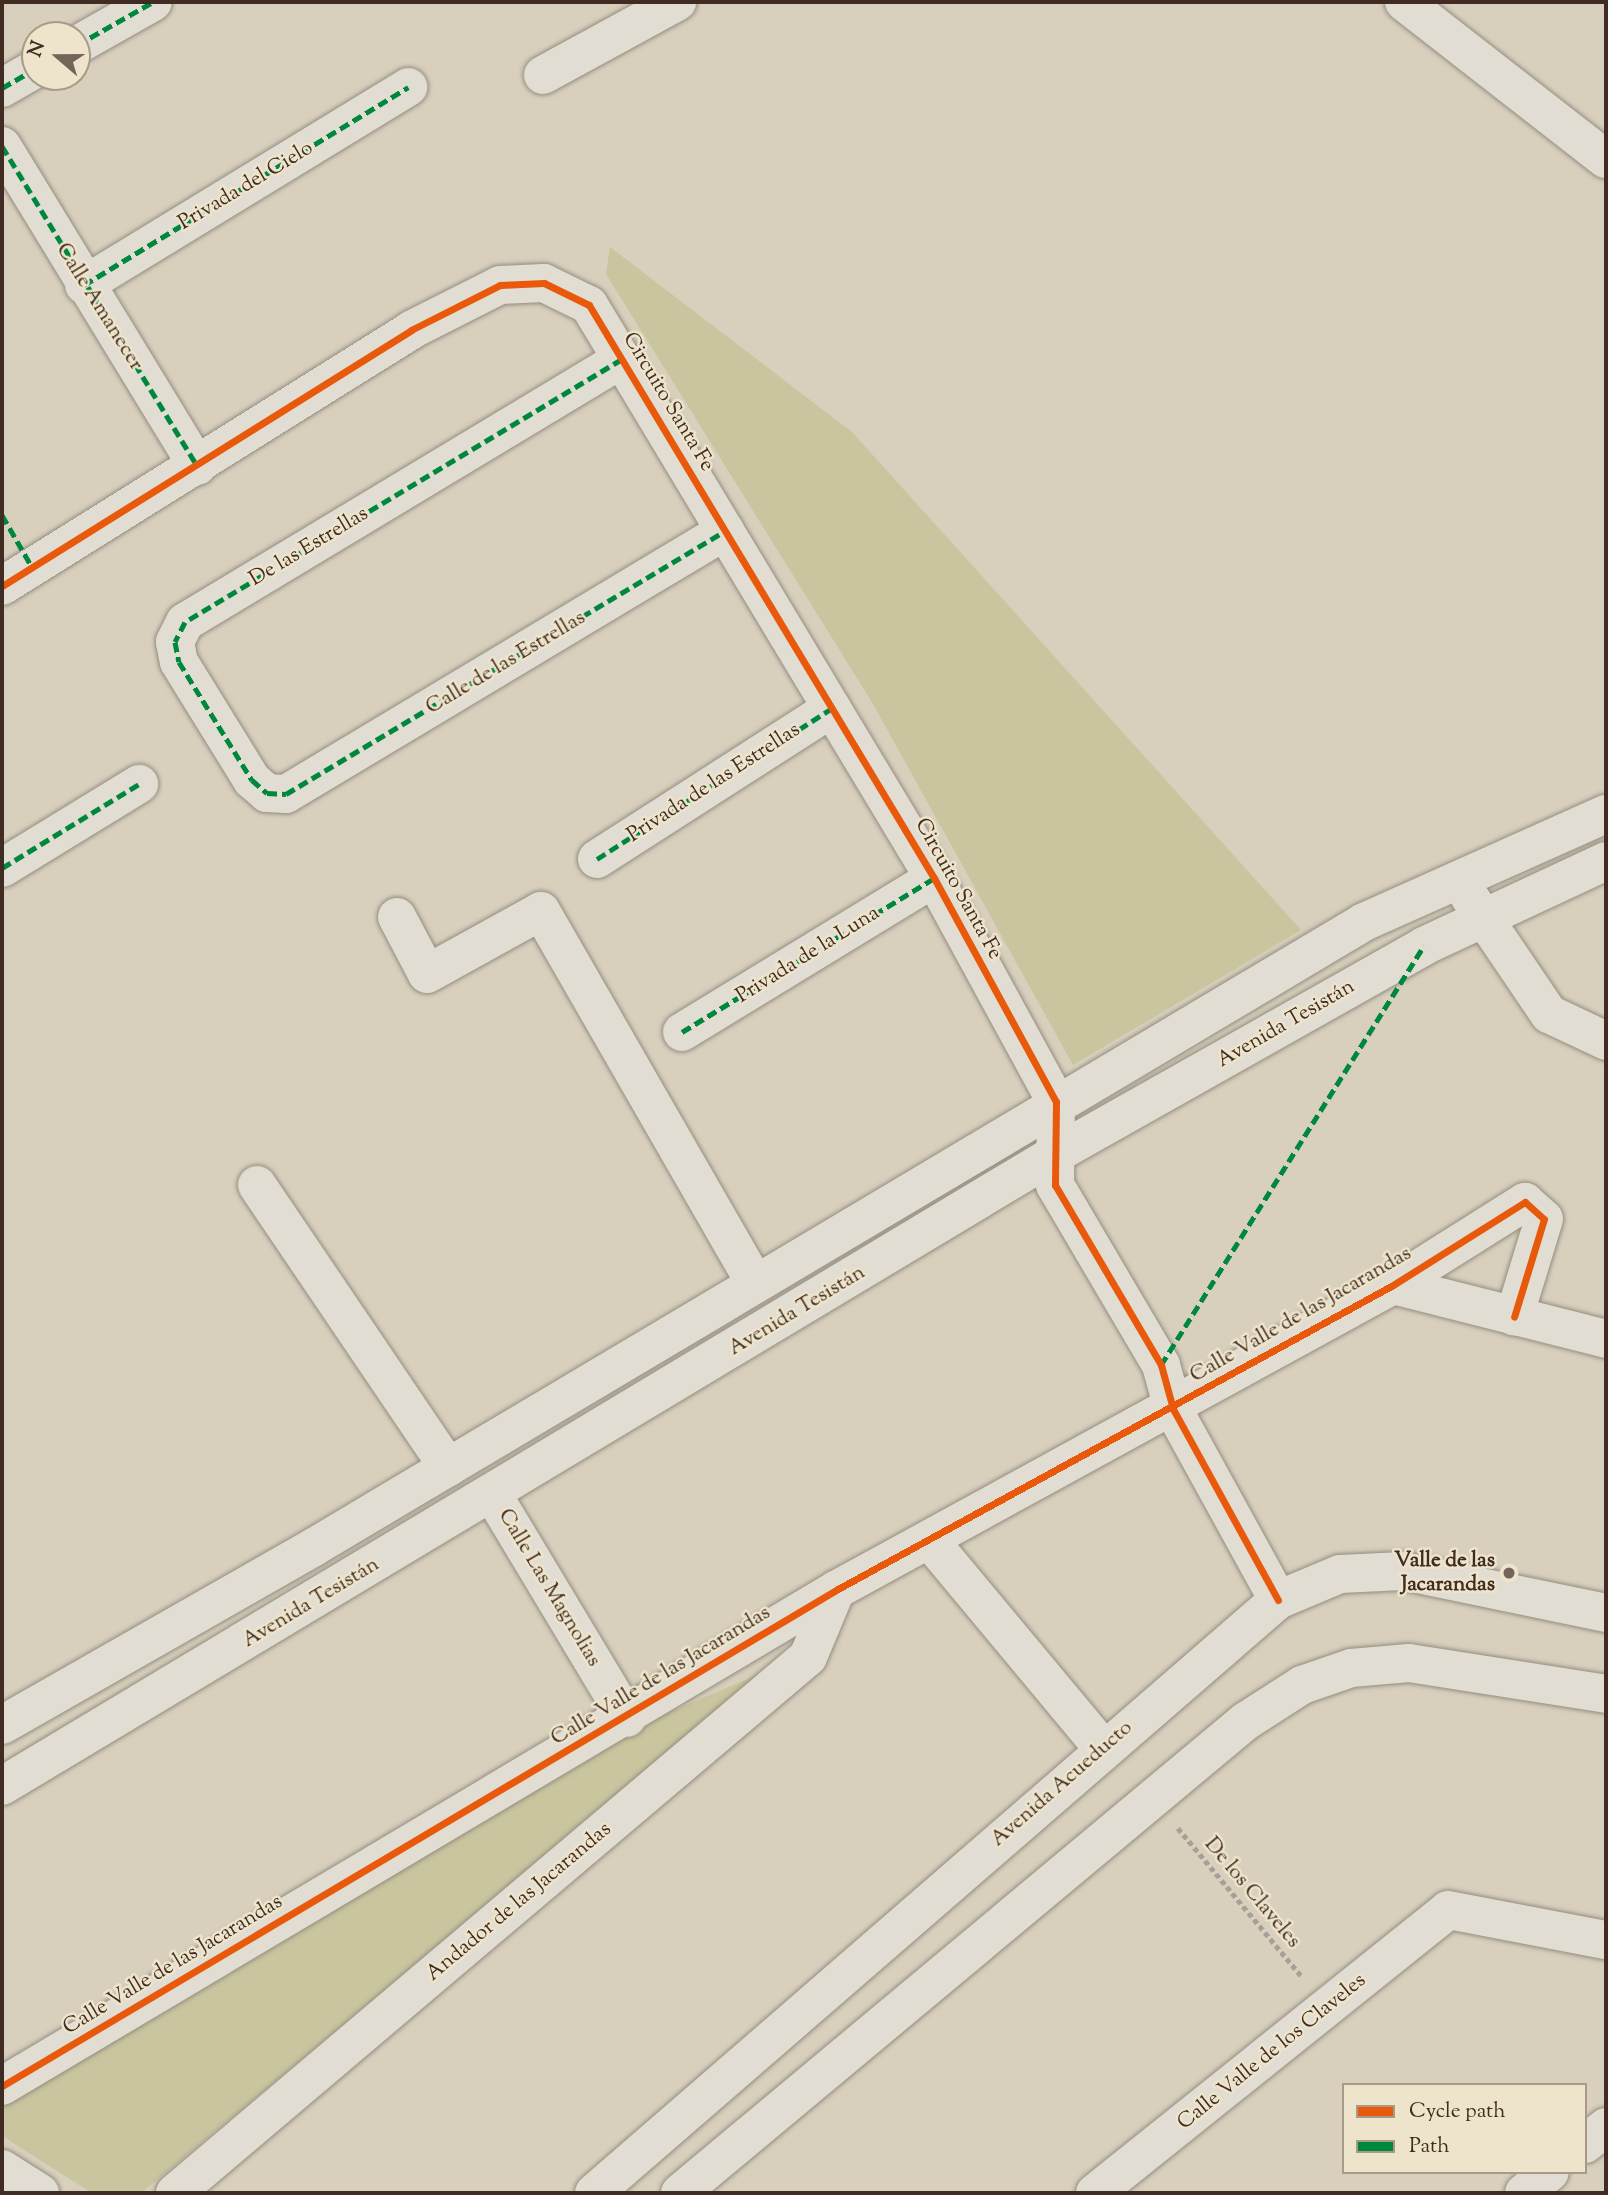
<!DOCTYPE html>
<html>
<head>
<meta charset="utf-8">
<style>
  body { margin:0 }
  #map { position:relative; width:1608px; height:2195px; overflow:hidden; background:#d8d0bc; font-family:"Sorts Mill Goudy",serif }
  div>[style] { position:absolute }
  .green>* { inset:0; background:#c9c59e }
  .path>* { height:4.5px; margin-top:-2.25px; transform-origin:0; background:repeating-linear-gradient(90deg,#a6a098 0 5px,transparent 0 8.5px) }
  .roads { filter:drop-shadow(0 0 2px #948d81) drop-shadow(0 0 2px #948d81) }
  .minor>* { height:38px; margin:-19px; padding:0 19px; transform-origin:19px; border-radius:19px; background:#e1ddd2 }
  .quiet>* { height:5px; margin-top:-2.5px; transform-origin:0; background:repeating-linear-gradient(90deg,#00873e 0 10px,transparent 0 15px) }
  .cycleway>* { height:7px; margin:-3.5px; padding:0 3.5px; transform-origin:3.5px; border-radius:3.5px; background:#e8590c }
  .dots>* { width:19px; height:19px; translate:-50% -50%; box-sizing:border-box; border:4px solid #eee4cb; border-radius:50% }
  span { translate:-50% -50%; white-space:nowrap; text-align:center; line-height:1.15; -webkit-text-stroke:5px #eee4cb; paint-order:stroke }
  .street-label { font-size:21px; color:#402c22 }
  .poi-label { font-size:21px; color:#402c22; font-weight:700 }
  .right { translate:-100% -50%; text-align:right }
  .frame { position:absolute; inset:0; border:4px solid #402c22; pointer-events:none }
  .legend { position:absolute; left:1342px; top:2083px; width:245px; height:91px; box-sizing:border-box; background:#eee4cb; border:2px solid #a89a87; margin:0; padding:9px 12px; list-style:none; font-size:21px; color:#402c22 }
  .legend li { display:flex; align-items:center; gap:14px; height:35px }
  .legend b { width:35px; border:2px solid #a89a87 }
  .north { position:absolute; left:21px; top:21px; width:70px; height:70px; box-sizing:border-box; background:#eee4cb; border:2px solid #a89a87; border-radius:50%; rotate:290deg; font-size:19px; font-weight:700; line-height:28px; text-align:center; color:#402c22 }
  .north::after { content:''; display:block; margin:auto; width:24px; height:32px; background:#756558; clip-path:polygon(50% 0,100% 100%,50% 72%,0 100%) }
</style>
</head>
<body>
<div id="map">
  <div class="green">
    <div style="clip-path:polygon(610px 247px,852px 432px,1301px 930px,1073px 1065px,873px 704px,606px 274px)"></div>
    <div style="clip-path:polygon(769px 1670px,141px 2193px,92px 2193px,2px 2136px,2px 2108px,627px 1730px)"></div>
  </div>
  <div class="path">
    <div style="left:1178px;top:1828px;width:194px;rotate:50.2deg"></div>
  </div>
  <div class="roads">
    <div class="minor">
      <div style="left:1404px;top:2px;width:256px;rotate:37.9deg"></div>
      <div style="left:77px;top:45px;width:87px;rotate:-29.5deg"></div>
      <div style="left:543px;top:75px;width:153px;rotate:-28.6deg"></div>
      <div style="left:2px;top:88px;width:38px;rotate:-30deg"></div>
      <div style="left:2px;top:146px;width:375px;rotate:58.6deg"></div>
      <div style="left:84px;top:285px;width:380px;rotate:-31.4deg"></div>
      <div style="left:622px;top:359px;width:510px;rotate:148.96deg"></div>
      <div style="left:185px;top:622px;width:22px;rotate:117deg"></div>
      <div style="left:175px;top:642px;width:20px;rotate:79deg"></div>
      <div style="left:179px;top:662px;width:139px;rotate:58.3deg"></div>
      <div style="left:252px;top:780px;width:20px;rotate:41deg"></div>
      <div style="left:267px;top:793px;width:19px;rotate:3deg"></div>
      <div style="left:286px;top:794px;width:512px;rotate:-30.93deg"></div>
      <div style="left:2px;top:586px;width:483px;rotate:-32deg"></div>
      <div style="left:411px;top:330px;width:100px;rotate:-26.8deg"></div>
      <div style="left:500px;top:285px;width:44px;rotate:-2.6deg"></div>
      <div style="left:544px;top:283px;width:50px;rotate:26.1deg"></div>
      <div style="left:589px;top:305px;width:669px;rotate:58.95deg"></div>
      <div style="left:934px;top:878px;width:255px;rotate:61.4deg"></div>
      <div style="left:1056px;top:1102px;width:83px;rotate:90.7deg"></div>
      <div style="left:1055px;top:1185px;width:209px;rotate:59.5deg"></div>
      <div style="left:1161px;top:1365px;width:46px;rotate:74.7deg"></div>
      <div style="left:1173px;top:1409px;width:218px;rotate:61.2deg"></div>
      <div style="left:597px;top:859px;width:279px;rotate:-32.7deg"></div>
      <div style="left:2px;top:868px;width:161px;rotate:-31.5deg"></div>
      <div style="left:1469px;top:896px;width:143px;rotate:55.9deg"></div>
      <div style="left:1549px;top:1014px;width:63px;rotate:25.3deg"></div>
      <div style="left:397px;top:917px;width:64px;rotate:62.2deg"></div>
      <div style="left:427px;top:974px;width:130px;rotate:-28.9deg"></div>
      <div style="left:541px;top:911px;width:429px;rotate:60.1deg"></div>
      <div style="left:682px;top:1032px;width:295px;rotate:-31.4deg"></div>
      <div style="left:257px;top:1185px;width:341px;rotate:55.9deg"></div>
      <div style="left:1393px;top:1285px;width:220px;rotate:14.2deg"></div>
      <div style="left:493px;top:1495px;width:260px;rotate:59deg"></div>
      <div style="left:931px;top:1542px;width:267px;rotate:50.2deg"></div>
      <div style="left:2px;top:1725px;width:359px;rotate:-29.7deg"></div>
      <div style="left:314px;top:1547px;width:1222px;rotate:-30.76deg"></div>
      <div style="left:1364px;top:922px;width:265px;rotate:-24.1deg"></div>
      <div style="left:2px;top:1786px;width:1222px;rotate:-30.97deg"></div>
      <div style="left:1050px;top:1157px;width:429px;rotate:-29.4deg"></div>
      <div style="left:1424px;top:946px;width:201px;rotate:-25deg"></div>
      <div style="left:2px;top:2086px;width:970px;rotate:-30.74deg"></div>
      <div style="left:836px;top:1590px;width:635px;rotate:-28.7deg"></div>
      <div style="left:1393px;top:1285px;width:156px;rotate:-32.2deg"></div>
      <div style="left:1525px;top:1202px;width:25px;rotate:42deg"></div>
      <div style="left:1544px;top:1219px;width:102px;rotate:107deg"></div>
      <div style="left:1585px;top:2144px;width:27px;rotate:-39deg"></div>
      <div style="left:2px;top:2169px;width:45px;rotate:32.3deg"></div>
      <div style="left:175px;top:2193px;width:829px;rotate:-40.26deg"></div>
      <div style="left:808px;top:1657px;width:73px;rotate:-67.3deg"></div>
      <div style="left:594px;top:2193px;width:905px;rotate:-40.92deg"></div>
      <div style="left:1278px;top:1600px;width:67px;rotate:-22.8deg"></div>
      <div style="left:1340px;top:1574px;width:63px;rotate:-2.7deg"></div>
      <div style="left:1403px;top:1571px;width:207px;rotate:11.7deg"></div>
      <div style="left:680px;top:2193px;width:737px;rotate:-39.83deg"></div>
      <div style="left:1246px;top:1721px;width:67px;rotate:-32.7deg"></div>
      <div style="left:1302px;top:1685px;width:52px;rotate:-19.1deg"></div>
      <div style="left:1351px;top:1668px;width:58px;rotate:-4.9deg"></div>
      <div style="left:1409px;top:1663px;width:199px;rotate:8.9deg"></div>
      <div style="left:1095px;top:2193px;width:452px;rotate:-38.7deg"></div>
      <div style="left:1448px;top:1910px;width:161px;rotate:10.8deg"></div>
      <div style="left:1524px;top:2193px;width:33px;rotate:-39deg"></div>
    </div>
  </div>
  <div class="quiet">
    <div style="left:77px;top:45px;width:87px;rotate:-29.5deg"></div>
    <div style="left:2px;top:88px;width:38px;rotate:-30deg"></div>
    <div style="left:2px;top:146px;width:375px;rotate:58.6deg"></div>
    <div style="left:84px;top:285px;width:380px;rotate:-31.4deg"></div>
    <div style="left:622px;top:359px;width:510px;rotate:148.96deg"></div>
    <div style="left:185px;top:622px;width:22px;rotate:117deg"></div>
    <div style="left:175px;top:642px;width:20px;rotate:79deg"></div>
    <div style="left:179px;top:662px;width:139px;rotate:58.3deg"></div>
    <div style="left:252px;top:780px;width:20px;rotate:41deg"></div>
    <div style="left:267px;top:793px;width:19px;rotate:3deg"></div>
    <div style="left:286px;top:794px;width:512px;rotate:-30.93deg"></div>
    <div style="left:2px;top:515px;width:60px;rotate:60deg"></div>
    <div style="left:597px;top:859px;width:279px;rotate:-32.7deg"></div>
    <div style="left:2px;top:868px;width:161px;rotate:-31.5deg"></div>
    <div style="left:682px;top:1032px;width:295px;rotate:-31.4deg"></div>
    <div style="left:1161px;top:1365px;width:495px;rotate:-57.9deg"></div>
  </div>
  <div class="cycleway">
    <div style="left:2px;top:586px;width:483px;rotate:-32deg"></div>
    <div style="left:411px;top:330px;width:100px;rotate:-26.8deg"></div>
    <div style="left:500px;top:285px;width:44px;rotate:-2.6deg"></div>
    <div style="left:544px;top:283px;width:50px;rotate:26.1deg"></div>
    <div style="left:589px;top:305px;width:669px;rotate:58.95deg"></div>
    <div style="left:934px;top:878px;width:255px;rotate:61.4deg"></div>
    <div style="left:1056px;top:1102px;width:83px;rotate:90.7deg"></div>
    <div style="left:1055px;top:1185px;width:209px;rotate:59.5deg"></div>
    <div style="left:1161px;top:1365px;width:46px;rotate:74.7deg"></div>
    <div style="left:1173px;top:1409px;width:218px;rotate:61.2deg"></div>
    <div style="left:2px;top:2086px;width:970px;rotate:-30.74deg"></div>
    <div style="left:836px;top:1590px;width:635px;rotate:-28.7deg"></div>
    <div style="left:1393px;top:1285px;width:156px;rotate:-32.2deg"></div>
    <div style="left:1525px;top:1202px;width:25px;rotate:42deg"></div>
    <div style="left:1544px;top:1219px;width:102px;rotate:107deg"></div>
  </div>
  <div class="dots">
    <div style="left:1509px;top:1573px;background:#756558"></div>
  </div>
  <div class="street-label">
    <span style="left:246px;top:186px;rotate:-31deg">Privada del Cielo</span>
    <span style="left:99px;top:307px;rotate:58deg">Calle Amanecer</span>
    <span style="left:668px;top:402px;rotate:59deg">Circuito Santa Fe</span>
    <span style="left:309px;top:547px;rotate:-31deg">De las Estrellas</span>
    <span style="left:506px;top:663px;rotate:-31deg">Calle de las Estrellas</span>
    <span style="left:714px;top:783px;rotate:-33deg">Privada de las Estrellas</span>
    <span style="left:958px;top:889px;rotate:61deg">Circuito Santa Fe</span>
    <span style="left:808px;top:955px;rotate:-32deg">Privada de la Luna</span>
    <span style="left:1286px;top:1024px;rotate:-30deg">Avenida Tesistán</span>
    <span style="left:797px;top:1311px;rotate:-31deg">Avenida Tesistán</span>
    <span style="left:1301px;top:1315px;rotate:-30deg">Calle Valle de las Jacarandas</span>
    <span style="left:549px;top:1588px;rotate:59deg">Calle Las Magnolias</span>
    <span style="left:311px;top:1603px;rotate:-31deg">Avenida Tesistán</span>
    <span style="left:661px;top:1676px;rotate:-31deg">Calle Valle de las Jacarandas</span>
    <span style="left:1062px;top:1784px;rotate:-41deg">Avenida Acueducto</span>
    <span style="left:1252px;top:1893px;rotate:50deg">De los Claveles</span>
    <span style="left:519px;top:1902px;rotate:-40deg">Andador de las Jacarandas</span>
    <span style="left:173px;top:1965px;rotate:-31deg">Calle Valle de las Jacarandas</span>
    <span style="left:1272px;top:2052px;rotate:-39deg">Calle Valle de los Claveles</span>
  </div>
  <div class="poi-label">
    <span class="right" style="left:1495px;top:1573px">Valle de las<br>Jacarandas</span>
  </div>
  <div class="frame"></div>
  <ul class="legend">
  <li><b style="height:9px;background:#e8590c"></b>Cycle path</li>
  <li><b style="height:9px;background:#00873e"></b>Path</li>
  </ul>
  <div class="north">N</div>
</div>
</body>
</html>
